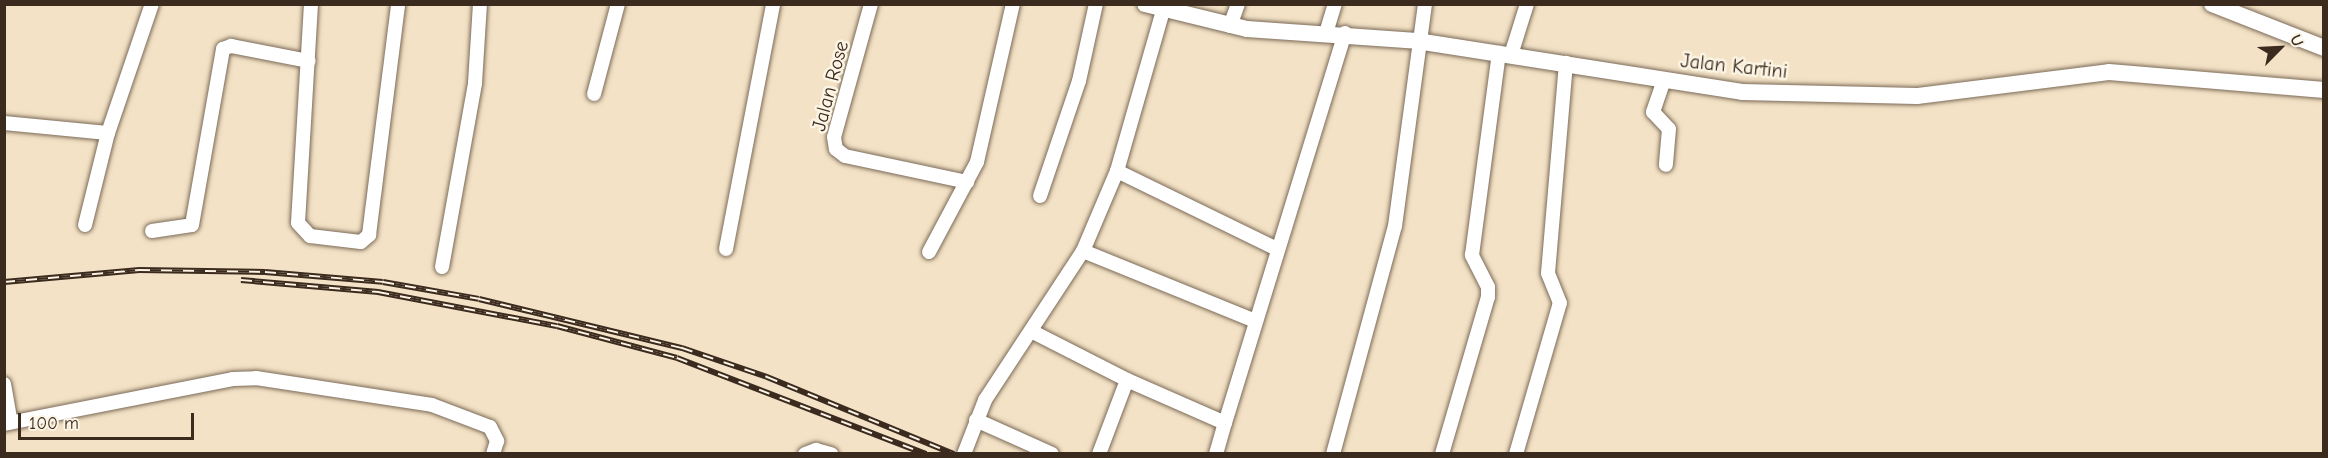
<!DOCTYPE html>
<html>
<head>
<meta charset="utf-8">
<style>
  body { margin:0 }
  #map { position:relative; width:2328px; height:458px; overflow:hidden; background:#f3e2c5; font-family:"Comic Neue",sans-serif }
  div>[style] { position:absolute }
  .roads { filter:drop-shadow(0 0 2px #7b6a58) drop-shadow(0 0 2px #7b6a58) }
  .minor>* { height:14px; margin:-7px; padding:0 7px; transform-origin:7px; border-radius:7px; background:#fff }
  .tertiary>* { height:16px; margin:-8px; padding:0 8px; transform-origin:8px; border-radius:8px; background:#fff }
  .rail>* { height:6px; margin-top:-3px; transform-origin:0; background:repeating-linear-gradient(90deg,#fcf5e5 0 11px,#3b2a1e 0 22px); box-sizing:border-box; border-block:2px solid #3b2a1e }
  span { translate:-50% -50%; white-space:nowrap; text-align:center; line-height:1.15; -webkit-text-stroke:5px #fcf5e5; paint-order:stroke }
  .street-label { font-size:20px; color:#3b2a1e }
  .frame { position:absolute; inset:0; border:6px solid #3b2a1e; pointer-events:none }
  .north { position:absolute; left:2250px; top:18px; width:60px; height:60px; -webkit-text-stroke:4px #fcf5e5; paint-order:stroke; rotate:66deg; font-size:16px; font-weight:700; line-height:24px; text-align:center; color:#3b2a1e }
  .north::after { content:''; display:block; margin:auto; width:21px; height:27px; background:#3b2a1e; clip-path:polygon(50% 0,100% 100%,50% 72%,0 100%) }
  .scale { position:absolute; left:18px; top:413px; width:176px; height:27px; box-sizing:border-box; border:3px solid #3b2a1e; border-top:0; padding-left:8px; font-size:18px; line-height:21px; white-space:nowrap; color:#3b2a1e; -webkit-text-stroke:4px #fcf5e5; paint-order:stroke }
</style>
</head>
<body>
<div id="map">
  <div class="roads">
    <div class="minor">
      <div style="left:311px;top:4px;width:219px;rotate:93.4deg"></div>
      <div style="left:298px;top:223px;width:18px;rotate:47deg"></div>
      <div style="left:310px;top:236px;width:51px;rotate:6.7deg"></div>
      <div style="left:361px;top:242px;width:11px;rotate:-41deg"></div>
      <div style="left:369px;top:235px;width:233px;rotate:-82.8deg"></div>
      <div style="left:871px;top:4px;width:138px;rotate:105.5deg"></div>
      <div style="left:834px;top:137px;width:12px;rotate:81deg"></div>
      <div style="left:836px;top:149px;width:11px;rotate:38deg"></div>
      <div style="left:845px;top:156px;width:125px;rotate:12deg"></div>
      <div style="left:1230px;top:26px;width:23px;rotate:-70deg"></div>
      <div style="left:1326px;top:33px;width:30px;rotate:-73deg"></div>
      <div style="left:1511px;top:55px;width:53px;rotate:-72.6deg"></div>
      <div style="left:1664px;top:80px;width:34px;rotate:109deg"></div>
      <div style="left:1653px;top:112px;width:23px;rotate:47deg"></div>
      <div style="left:1669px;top:129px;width:36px;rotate:95deg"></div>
      <div style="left:594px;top:94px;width:93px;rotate:-75.1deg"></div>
      <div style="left:4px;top:123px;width:104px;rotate:5.5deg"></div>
      <div style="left:1117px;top:171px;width:178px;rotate:26deg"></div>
      <div style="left:1040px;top:196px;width:121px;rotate:-71.3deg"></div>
      <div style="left:1079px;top:81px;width:79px;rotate:-77.6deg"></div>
      <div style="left:85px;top:225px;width:95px;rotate:-76deg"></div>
      <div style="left:108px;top:133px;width:136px;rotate:-71.2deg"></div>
      <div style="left:152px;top:231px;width:40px;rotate:-8.5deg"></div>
      <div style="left:192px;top:225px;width:179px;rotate:-80deg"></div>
      <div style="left:223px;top:49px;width:9px;rotate:-21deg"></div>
      <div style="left:231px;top:46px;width:79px;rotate:10.9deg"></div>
      <div style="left:726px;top:249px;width:249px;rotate:-79.1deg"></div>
      <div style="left:1083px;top:251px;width:186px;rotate:22.1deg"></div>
      <div style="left:929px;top:252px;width:102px;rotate:-61.9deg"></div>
      <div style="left:977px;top:162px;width:162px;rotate:-77.2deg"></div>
      <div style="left:442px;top:267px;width:187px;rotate:-79.8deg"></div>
      <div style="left:475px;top:83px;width:79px;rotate:-86.4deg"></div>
      <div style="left:1031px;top:331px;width:108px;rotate:27deg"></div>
      <div style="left:1127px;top:380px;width:107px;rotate:23.7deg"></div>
      <div style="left:1225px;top:423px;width:408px;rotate:-72.9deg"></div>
      <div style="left:4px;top:384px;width:39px;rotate:80deg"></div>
      <div style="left:976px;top:420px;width:83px;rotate:24.1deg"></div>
      <div style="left:4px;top:424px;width:233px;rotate:-11.1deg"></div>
      <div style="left:233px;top:379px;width:23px;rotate:-2deg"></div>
      <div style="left:256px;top:378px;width:178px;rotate:8.7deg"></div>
      <div style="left:432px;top:405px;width:62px;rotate:20.8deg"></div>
      <div style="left:490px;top:427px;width:16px;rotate:63deg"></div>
      <div style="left:497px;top:441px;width:14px;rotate:107deg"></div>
      <div style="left:805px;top:454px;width:12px;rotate:-20deg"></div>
      <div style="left:816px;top:450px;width:16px;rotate:15deg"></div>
      <div style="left:964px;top:454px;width:58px;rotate:-68.7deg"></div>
      <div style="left:985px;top:400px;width:178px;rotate:-56.7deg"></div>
      <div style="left:1083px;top:251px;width:87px;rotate:-67deg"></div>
      <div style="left:1117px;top:171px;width:174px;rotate:-74deg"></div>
      <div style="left:1099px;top:454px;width:79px;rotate:-69.3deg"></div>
      <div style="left:1216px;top:454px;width:32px;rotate:-74deg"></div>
      <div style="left:1333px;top:454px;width:236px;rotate:-74.8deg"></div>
      <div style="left:1395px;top:226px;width:224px;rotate:-82.3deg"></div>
      <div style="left:1442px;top:454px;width:164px;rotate:-73.7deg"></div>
      <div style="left:1488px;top:297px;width:10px;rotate:-90deg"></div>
      <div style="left:1488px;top:287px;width:36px;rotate:-117deg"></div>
      <div style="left:1472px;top:255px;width:204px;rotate:-82.4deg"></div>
      <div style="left:1516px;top:454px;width:157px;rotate:-73.8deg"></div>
      <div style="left:1560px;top:303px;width:32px;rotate:-112deg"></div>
      <div style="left:1548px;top:273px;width:211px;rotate:-85.1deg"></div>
    </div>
    <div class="tertiary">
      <div style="left:1145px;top:4px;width:105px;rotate:13.8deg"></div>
      <div style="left:1247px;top:29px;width:170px;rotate:4deg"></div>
      <div style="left:1417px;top:41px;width:329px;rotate:8.9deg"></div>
      <div style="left:1742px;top:92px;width:175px;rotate:1.3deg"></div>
      <div style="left:1917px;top:96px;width:193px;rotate:-7.1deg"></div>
      <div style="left:2109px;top:72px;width:216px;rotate:4.8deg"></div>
      <div style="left:2212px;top:4px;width:120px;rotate:21.4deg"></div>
    </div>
  </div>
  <div class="rail">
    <div style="left:241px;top:280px;width:138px;rotate:5deg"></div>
    <div style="left:378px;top:292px;width:182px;rotate:10.8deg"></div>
    <div style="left:557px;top:326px;width:124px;rotate:14.9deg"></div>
    <div style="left:677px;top:358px;width:267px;rotate:21.1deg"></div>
    <div style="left:4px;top:282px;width:136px;rotate:-5.1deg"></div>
    <div style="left:139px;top:270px;width:126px;rotate:0.9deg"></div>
    <div style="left:265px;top:272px;width:118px;rotate:4.8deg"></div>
    <div style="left:383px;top:282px;width:97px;rotate:10deg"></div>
    <div style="left:479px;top:299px;width:209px;rotate:13.6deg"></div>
    <div style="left:682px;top:348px;width:90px;rotate:18.8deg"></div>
    <div style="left:767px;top:377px;width:202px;rotate:22.4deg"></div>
  </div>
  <div class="street-label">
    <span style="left:1734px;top:66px;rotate:6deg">Jalan Kartini</span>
    <span style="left:830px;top:86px;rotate:-75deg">Jalan Rose</span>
  </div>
  <div class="frame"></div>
  <div class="north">U</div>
  <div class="scale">100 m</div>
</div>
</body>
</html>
